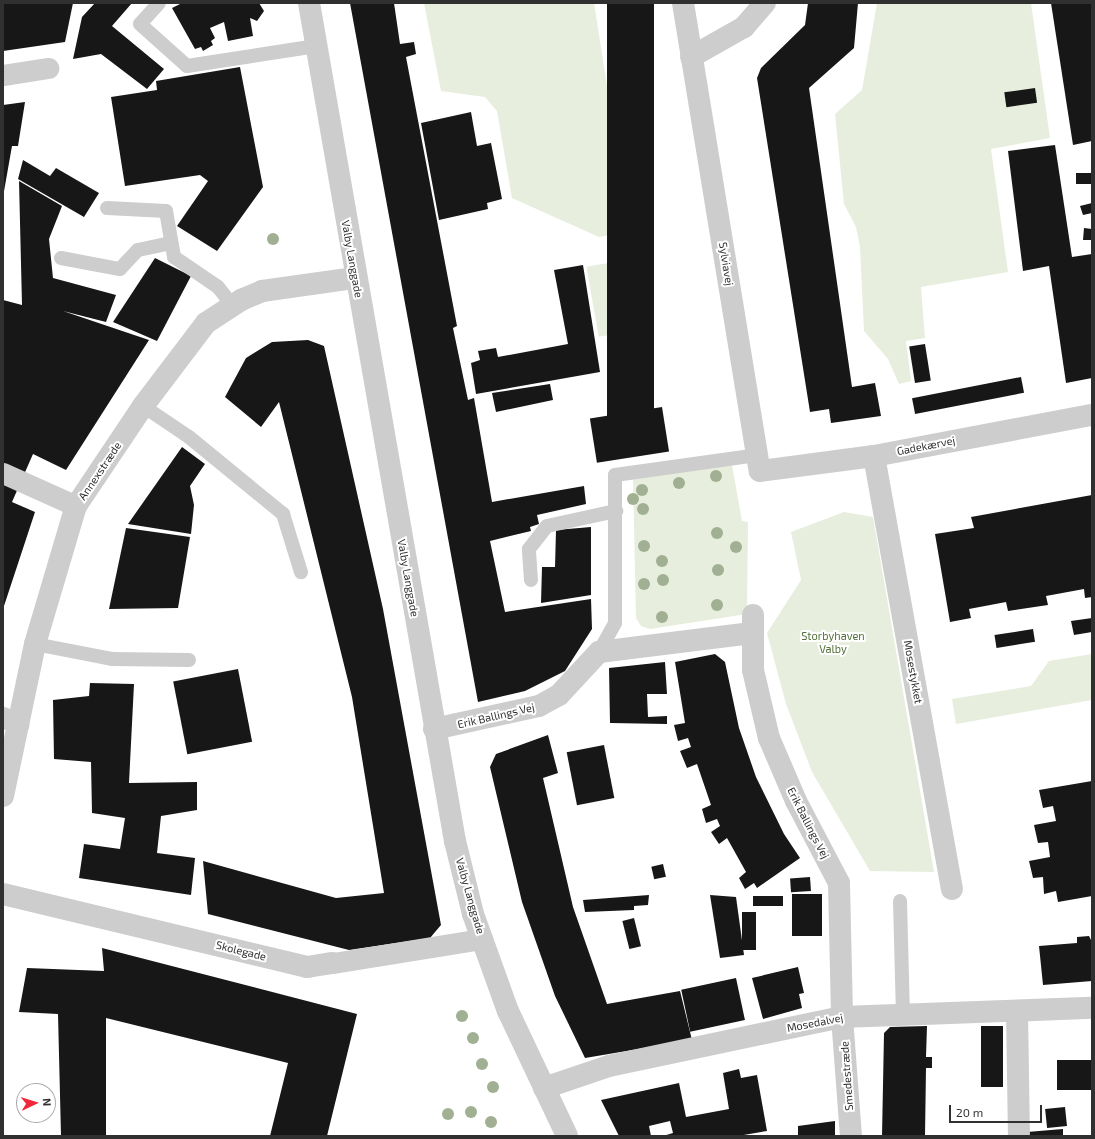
<!DOCTYPE html>
<html>
<head>
<meta charset="utf-8">
<style>
  body { margin:0 }
  #map { position:relative; width:1095px; height:1139px; overflow:hidden; background:#fff; font-family:"Exo 2",sans-serif }
  div>[style] { position:absolute }
  .green>* { inset:0; background:#e7eedd; transform-origin:0 0 }
  .building>* { inset:0; background:#171717; transform-origin:0 0 }
  .service>* { height:14px; margin:-7px; padding:0 7px; transform-origin:7px; border-radius:7px; background:#cdcdcd }
  .pedestrian>* { height:21px; margin:-10.5px; padding:0 10.5px; transform-origin:10.5px; border-radius:10.5px; background:#cdcdcd }
  .minor>* { height:22px; margin:-11px; padding:0 11px; transform-origin:11px; border-radius:11px; background:#cdcdcd }
  .tertiary>* { height:22px; margin:-11px; padding:0 11px; transform-origin:11px; border-radius:11px; background:#cdcdcd }
  .trees>* { width:12px; height:12px; margin:-6px; border-radius:50%; background:#a1b093 }
  span { translate:-50% -50%; white-space:nowrap; text-align:center; line-height:1.15; -webkit-text-stroke:4px #fff; paint-order:stroke }
  .street-label { font-size:11px; color:#303030 }
  .park-label { font-size:11px; color:#54703a }
  .frame { position:absolute; inset:0; border:4px solid #303030; pointer-events:none }
  .north { position:absolute; left:16px; top:1083px; width:40px; height:40px; box-sizing:border-box; background:#fff; border:1px solid #acacac; border-radius:50%; rotate:86deg; font-size:11px; font-weight:700; line-height:16px; text-align:center; color:#303030 }
  .north::after { content:''; display:block; margin:auto; width:14px; height:18px; background:#f1283a; clip-path:polygon(50% 0,100% 100%,50% 72%,0 100%) }
  .scale { position:absolute; left:949px; top:1105px; width:93px; height:18px; box-sizing:border-box; border:2px solid #303030; border-top:0; padding-left:5px; font-size:12px; line-height:14px; white-space:nowrap; color:#303030; -webkit-text-stroke:3px #fff; paint-order:stroke }
</style>
</head>
<body>
<div id="map">
  <div class="green">
    <div style="clip-path:polygon(424px 3px,594px 3px,630px 231px,599px 237px,512px 198px,497px 111px,485px 97px,441px 91px)"></div>
    <div style="clip-path:polygon(877px 3px,1031px 3px,1050px 138px,991px 149px,1008px 272px,921px 287px,925px 338px,906px 341px,911px 381px,899px 384px,888px 359px,864px 331px,860px 247px,856px 227px,844px 204px,835px 114px,862px 90px)"></div>
    <div style="left:614px;top:262px;width:71px;height:28px;rotate:80deg"></div>
    <div style="clip-path:polygon(732px 465px,742px 521px,748px 522px,747px 614px,650px 629px,641px 626px,636px 618px,633px 477px)"></div>
    <div style="clip-path:polygon(844px 512px,873px 517px,934px 872px,870px 871px,812px 772px,786px 704px,767px 633px,801px 580px,791px 532px)"></div>
    <div style="clip-path:polygon(1092px 654px,1092px 700px,956px 724px,952px 699px,1031px 686px,1049px 661px)"></div>
  </div>
  <div class="building">
    <div style="clip-path:polygon(3px 3px,73px 3px,65px 42px,3px 51px)"></div>
    <div style="clip-path:polygon(95px 3px,132px 3px,112px 26px,164px 69px,147px 89px,101px 54px,73px 59px,82px 17px)"></div>
    <div style="clip-path:polygon(182px 3px,259px 3px,264px 11px,257px 21px,250px 18px,253px 36px,228px 41px,224px 22px,210px 28px,215px 38px,211px 41px,213px 45px,203px 51px,201px 47px,195px 49px,172px 8px)"></div>
    <div style="clip-path:polygon(350px 3px,394px 3px,400px 44px,414px 42px,416px 54px,406px 57px,457px 326px,453px 328px,468px 400px,474px 398px,492px 502px,584px 486px,586px 504px,537px 515px,539px 524px,530px 527px,531px 531px,490px 541px,505px 612px,591px 599px,592px 629px,565px 671px,525px 691px,478px 702px)"></div>
    <div style="left:607px;top:3px;width:47px;height:428px"></div>
    <div style="clip-path:polygon(808px 3px,858px 3px,854px 48px,809px 88px,852px 387px,875px 383px,881px 416px,831px 423px,829px 409px,810px 412px,757px 78px,761px 68px,805px 25px)"></div>
    <div style="clip-path:polygon(1051px 3px,1092px 3px,1092px 141px,1073px 145px)"></div>
    <div style="clip-path:polygon(240px 67px,263px 187px,217px 251px,177px 226px,208px 181px,200px 175px,125px 186px,111px 97px,157px 90px,156px 81px)"></div>
    <div style="left:1035px;top:88px;width:15px;height:31px;rotate:82deg"></div>
    <div style="clip-path:polygon(25px 102px,18px 146px,12px 146px,3px 197px,3px 105px)"></div>
    <div style="clip-path:polygon(471px 112px,477px 146px,491px 143px,502px 199px,487px 203px,488px 209px,439px 220px,421px 123px)"></div>
    <div style="clip-path:polygon(1055px 145px,1072px 257px,1092px 254px,1092px 378px,1066px 383px,1049px 266px,1023px 271px,1008px 151px)"></div>
    <div style="clip-path:polygon(23px 160px,50px 176px,56px 168px,99px 193px,84px 217px,18px 179px)"></div>
    <div style="left:1092px;top:173px;width:11px;height:16px;rotate:90deg"></div>
    <div style="clip-path:polygon(19px 181px,62px 206px,49px 239px,53px 278px,116px 295px,106px 322px,63px 311px,149px 340px,66px 470px,33px 454px,12px 502px,35px 512px,3px 609px,3px 300px,22px 305px)"></div>
    <div style="clip-path:polygon(1092px 203px,1092px 213px,1083px 215px,1080px 206px)"></div>
    <div style="clip-path:polygon(1084px 228px,1092px 229px,1092px 240px,1083px 240px)"></div>
    <div style="clip-path:polygon(155px 258px,191px 276px,157px 341px,113px 322px)"></div>
    <div style="clip-path:polygon(583px 265px,600px 372px,476px 394px,471px 363px,480px 360px,478px 351px,496px 348px,498px 357px,568px 344px,554px 270px)"></div>
    <div style="clip-path:polygon(308px 340px,324px 346px,383px 609px,441px 925px,430px 938px,349px 950px,208px 914px,203px 861px,336px 898px,384px 893px,352px 697px,279px 402px,261px 427px,225px 397px,246px 358px,272px 342px)"></div>
    <div style="left:925px;top:344px;width:37px;height:16px;rotate:81deg"></div>
    <div style="left:1021px;top:377px;width:16px;height:111px;rotate:79deg"></div>
    <div style="clip-path:polygon(550px 384px,553px 400px,496px 412px,492px 393px)"></div>
    <div style="left:662px;top:407px;width:45px;height:73px;rotate:81deg"></div>
    <div style="clip-path:polygon(182px 447px,205px 464px,190px 486px,194px 505px,191px 534px,128px 524px)"></div>
    <div style="clip-path:polygon(1092px 495px,1092px 597px,1085px 598px,1084px 589px,1046px 596px,1048px 605px,1008px 611px,1006px 602px,969px 609px,971px 618px,950px 622px,935px 534px,974px 528px,971px 517px)"></div>
    <div style="clip-path:polygon(591px 527px,591px 595px,541px 603px,542px 567px,555px 567px,556px 530px)"></div>
    <div style="clip-path:polygon(126px 528px,190px 537px,178px 608px,109px 609px)"></div>
    <div style="clip-path:polygon(1092px 618px,1092px 632px,1074px 635px,1071px 621px)"></div>
    <div style="left:1033px;top:629px;width:13px;height:39px;rotate:81deg"></div>
    <div style="clip-path:polygon(715px 654px,725px 662px,739px 728px,756px 777px,784px 834px,800px 858px,757px 888px,754px 883px,745px 889px,739px 878px,746px 872px,727px 838px,719px 844px,711px 832px,720px 826px,717px 819px,706px 823px,702px 809px,711px 805px,697px 764px,687px 768px,680px 751px,691px 747px,688px 738px,678px 741px,674px 725px,685px 723px,675px 662px)"></div>
    <div style="clip-path:polygon(665px 662px,667px 694px,647px 694px,648px 717px,667px 716px,667px 724px,610px 723px,609px 668px)"></div>
    <div style="left:238px;top:669px;width:74px;height:66px;rotate:79deg"></div>
    <div style="clip-path:polygon(90px 683px,134px 684px,129px 783px,197px 782px,197px 810px,161px 816px,157px 853px,195px 858px,191px 895px,79px 878px,84px 844px,120px 849px,125px 818px,92px 813px,91px 762px,54px 759px,53px 700px,89px 696px)"></div>
    <div style="clip-path:polygon(548px 735px,558px 773px,543px 778px,573px 907px,607px 1004px,680px 991px,692px 1040px,585px 1058px,555px 996px,522px 902px,490px 767px,496px 754px)"></div>
    <div style="left:604px;top:745px;width:54px;height:38px;rotate:79deg"></div>
    <div style="clip-path:polygon(1092px 781px,1092px 896px,1058px 902px,1056px 891px,1044px 894px,1043px 877px,1033px 878px,1029px 861px,1050px 857px,1048px 842px,1038px 843px,1034px 825px,1056px 821px,1053px 806px,1043px 808px,1039px 790px)"></div>
    <div style="left:663px;top:864px;width:13px;height:12px;rotate:77deg"></div>
    <div style="left:810px;top:877px;width:14px;height:20px;rotate:86deg"></div>
    <div style="left:792px;top:894px;width:30px;height:42px"></div>
    <div style="clip-path:polygon(649px 895px,648px 905px,634px 906px,634px 910px,585px 912px,583px 900px)"></div>
    <div style="clip-path:polygon(710px 895px,736px 897px,744px 955px,720px 958px)"></div>
    <div style="left:783px;top:896px;width:10px;height:30px;rotate:90deg"></div>
    <div style="left:742px;top:912px;width:14px;height:38px"></div>
    <div style="left:634px;top:918px;width:29px;height:12px;rotate:76deg"></div>
    <div style="clip-path:polygon(1089px 936px,1092px 942px,1092px 981px,1043px 985px,1039px 946px,1077px 943px,1077px 937px)"></div>
    <div style="clip-path:polygon(102px 948px,357px 1014px,327px 1136px,270px 1136px,288px 1063px,106px 1018px,106px 1136px,61px 1136px,58px 1014px,19px 1012px,27px 968px,104px 971px)"></div>
    <div style="clip-path:polygon(798px 967px,804px 993px,799px 994px,802px 1008px,763px 1019px,752px 978px)"></div>
    <div style="left:736px;top:978px;width:43px;height:56px;rotate:78deg"></div>
    <div style="clip-path:polygon(927px 1026px,926px 1057px,932px 1057px,932px 1068px,926px 1068px,925px 1136px,882px 1136px,884px 1033px,890px 1027px)"></div>
    <div style="left:981px;top:1026px;width:22px;height:61px"></div>
    <div style="left:1092px;top:1060px;width:30px;height:35px;rotate:90deg"></div>
    <div style="clip-path:polygon(739px 1069px,741px 1078px,757px 1075px,767px 1131px,738px 1136px,663px 1136px,673px 1133px,670px 1121px,649px 1126px,651px 1136px,619px 1136px,601px 1100px,679px 1083px,686px 1117px,729px 1109px,723px 1073px)"></div>
    <div style="left:1065px;top:1107px;width:19px;height:20px;rotate:84deg"></div>
    <div style="clip-path:polygon(835px 1121px,835px 1136px,798px 1136px,798px 1126px)"></div>
    <div style="clip-path:polygon(1063px 1129px,1063px 1136px,1028px 1136px,1027px 1132px)"></div>
  </div>
  <div class="service">
    <div style="left:159px;top:3px;width:28px;rotate:132deg"></div>
    <div style="left:140px;top:24px;width:63px;rotate:41.8deg"></div>
    <div style="left:187px;top:66px;width:131px;rotate:-8.8deg"></div>
    <div style="left:107px;top:208px;width:59px;rotate:2.9deg"></div>
    <div style="left:166px;top:211px;width:47px;rotate:80.1deg"></div>
    <div style="left:174px;top:257px;width:53px;rotate:34.3deg"></div>
    <div style="left:218px;top:287px;width:24px;rotate:52deg"></div>
    <div style="left:61px;top:258px;width:60px;rotate:10.6deg"></div>
    <div style="left:120px;top:269px;width:26px;rotate:-47deg"></div>
    <div style="left:138px;top:250px;width:34px;rotate:-12deg"></div>
    <div style="left:143px;top:406px;width:55px;rotate:34deg"></div>
    <div style="left:189px;top:437px;width:122px;rotate:39.3deg"></div>
    <div style="left:283px;top:514px;width:61px;rotate:72.8deg"></div>
    <div style="left:531px;top:580px;width:31px;rotate:-94deg"></div>
    <div style="left:529px;top:549px;width:29px;rotate:-52deg"></div>
    <div style="left:547px;top:526px;width:71px;rotate:-12.3deg"></div>
    <div style="left:35px;top:644px;width:78px;rotate:11deg"></div>
    <div style="left:112px;top:659px;width:77px;rotate:0.7deg"></div>
    <div style="left:599px;top:652px;width:33px;rotate:-61deg"></div>
    <div style="left:615px;top:623px;width:148px;rotate:-90deg"></div>
    <div style="left:615px;top:475px;width:143px;rotate:-8deg"></div>
    <div style="left:900px;top:901px;width:112px;rotate:88.5deg"></div>
  </div>
  <div class="pedestrian">
    <div style="left:3px;top:75px;width:46px;rotate:-8.8deg"></div>
    <div style="left:3px;top:473px;width:80px;rotate:24.3deg"></div>
    <div style="left:3px;top:717px;width:17px;rotate:25deg"></div>
    <div style="left:333px;top:963px;width:151px;rotate:-9.2deg"></div>
  </div>
  <div class="minor">
    <div style="left:683px;top:3px;width:474px;rotate:80.7deg"></div>
    <div style="left:760px;top:471px;width:115px;rotate:-7.5deg"></div>
    <div style="left:874px;top:456px;width:222px;rotate:-10.7deg"></div>
    <div style="left:691px;top:57px;width:61px;rotate:-29.5deg"></div>
    <div style="left:744px;top:27px;width:32px;rotate:-49deg"></div>
    <div style="left:874px;top:456px;width:440px;rotate:79.8deg"></div>
    <div style="left:753px;top:615px;width:55px;rotate:90deg"></div>
    <div style="left:753px;top:670px;width:70px;rotate:76.8deg"></div>
    <div style="left:769px;top:738px;width:69px;rotate:66.8deg"></div>
    <div style="left:796px;top:801px;width:93px;rotate:62.3deg"></div>
    <div style="left:839px;top:883px;width:134px;rotate:88.7deg"></div>
    <div style="left:842px;top:1017px;width:119px;rotate:85.7deg"></div>
    <div style="left:434px;top:729px;width:107px;rotate:-12.4deg"></div>
    <div style="left:539px;top:706px;width:23px;rotate:-29deg"></div>
    <div style="left:559px;top:695px;width:59px;rotate:-47.1deg"></div>
    <div style="left:599px;top:652px;width:154px;rotate:-7.1deg"></div>
    <div style="left:3px;top:796px;width:155px;rotate:-78.1deg"></div>
    <div style="left:35px;top:644px;width:144px;rotate:-73.5deg"></div>
    <div style="left:76px;top:506px;width:120px;rotate:-56.2deg"></div>
    <div style="left:143px;top:406px;width:104px;rotate:-52.8deg"></div>
    <div style="left:206px;top:323px;width:42px;rotate:-33.3deg"></div>
    <div style="left:241px;top:300px;width:23px;rotate:-23deg"></div>
    <div style="left:262px;top:291px;width:94px;rotate:-8deg"></div>
    <div style="left:3px;top:894px;width:313px;rotate:13.5deg"></div>
    <div style="left:307px;top:967px;width:26px;rotate:-9deg"></div>
    <div style="left:1017px;top:1011px;width:125px;rotate:89.1deg"></div>
    <div style="left:544px;top:1088px;width:69px;rotate:-18.7deg"></div>
    <div style="left:609px;top:1066px;width:238px;rotate:-11.9deg"></div>
    <div style="left:842px;top:1017px;width:250px;rotate:-2.1deg"></div>
  </div>
  <div class="tertiary">
    <div style="left:309px;top:3px;width:851px;rotate:80.12deg"></div>
    <div style="left:455px;top:841px;width:75px;rotate:76.1deg"></div>
    <div style="left:473px;top:914px;width:103px;rotate:70.2deg"></div>
    <div style="left:508px;top:1011px;width:138px;rotate:64.7deg"></div>
  </div>
  <div class="trees">
    <div style="left:273px;top:239px"></div>
    <div style="left:716px;top:476px"></div>
    <div style="left:679px;top:483px"></div>
    <div style="left:642px;top:490px"></div>
    <div style="left:633px;top:499px"></div>
    <div style="left:643px;top:509px"></div>
    <div style="left:717px;top:533px"></div>
    <div style="left:644px;top:546px"></div>
    <div style="left:736px;top:547px"></div>
    <div style="left:662px;top:561px"></div>
    <div style="left:718px;top:570px"></div>
    <div style="left:663px;top:580px"></div>
    <div style="left:644px;top:584px"></div>
    <div style="left:717px;top:605px"></div>
    <div style="left:662px;top:617px"></div>
    <div style="left:462px;top:1016px"></div>
    <div style="left:473px;top:1038px"></div>
    <div style="left:482px;top:1064px"></div>
    <div style="left:493px;top:1087px"></div>
    <div style="left:471px;top:1112px"></div>
    <div style="left:448px;top:1114px"></div>
    <div style="left:491px;top:1122px"></div>
  </div>
  <div class="street-label">
    <span style="left:352px;top:259px;rotate:80deg">Valby Langgade</span>
    <span style="left:726px;top:264px;rotate:81deg">Sylviavej</span>
    <span style="left:926px;top:446px;rotate:-11deg">Gadekærvej</span>
    <span style="left:100px;top:471px;rotate:-56deg">Annexstræde</span>
    <span style="left:408px;top:578px;rotate:80deg">Valby Langgade</span>
    <span style="left:913px;top:672px;rotate:80deg">Mosestykket</span>
    <span style="left:496px;top:716px;rotate:-13deg">Erik Ballings Vej</span>
    <span style="left:808px;top:823px;rotate:63deg">Erik Ballings Vej</span>
    <span style="left:470px;top:896px;rotate:74deg">Valby Langgade</span>
    <span style="left:241px;top:951px;rotate:14deg">Skolegade</span>
    <span style="left:815px;top:1023px;rotate:-11deg">Mosedalvej</span>
    <span style="left:847px;top:1076px;rotate:-94deg">Smedestræde</span>
  </div>
  <div class="park-label">
    <span style="left:833px;top:643px">Storbyhaven<br>Valby</span>
  </div>
  <div class="frame"></div>
  <div class="north">N</div>
  <div class="scale">20 m</div>
</div>
</body>
</html>
